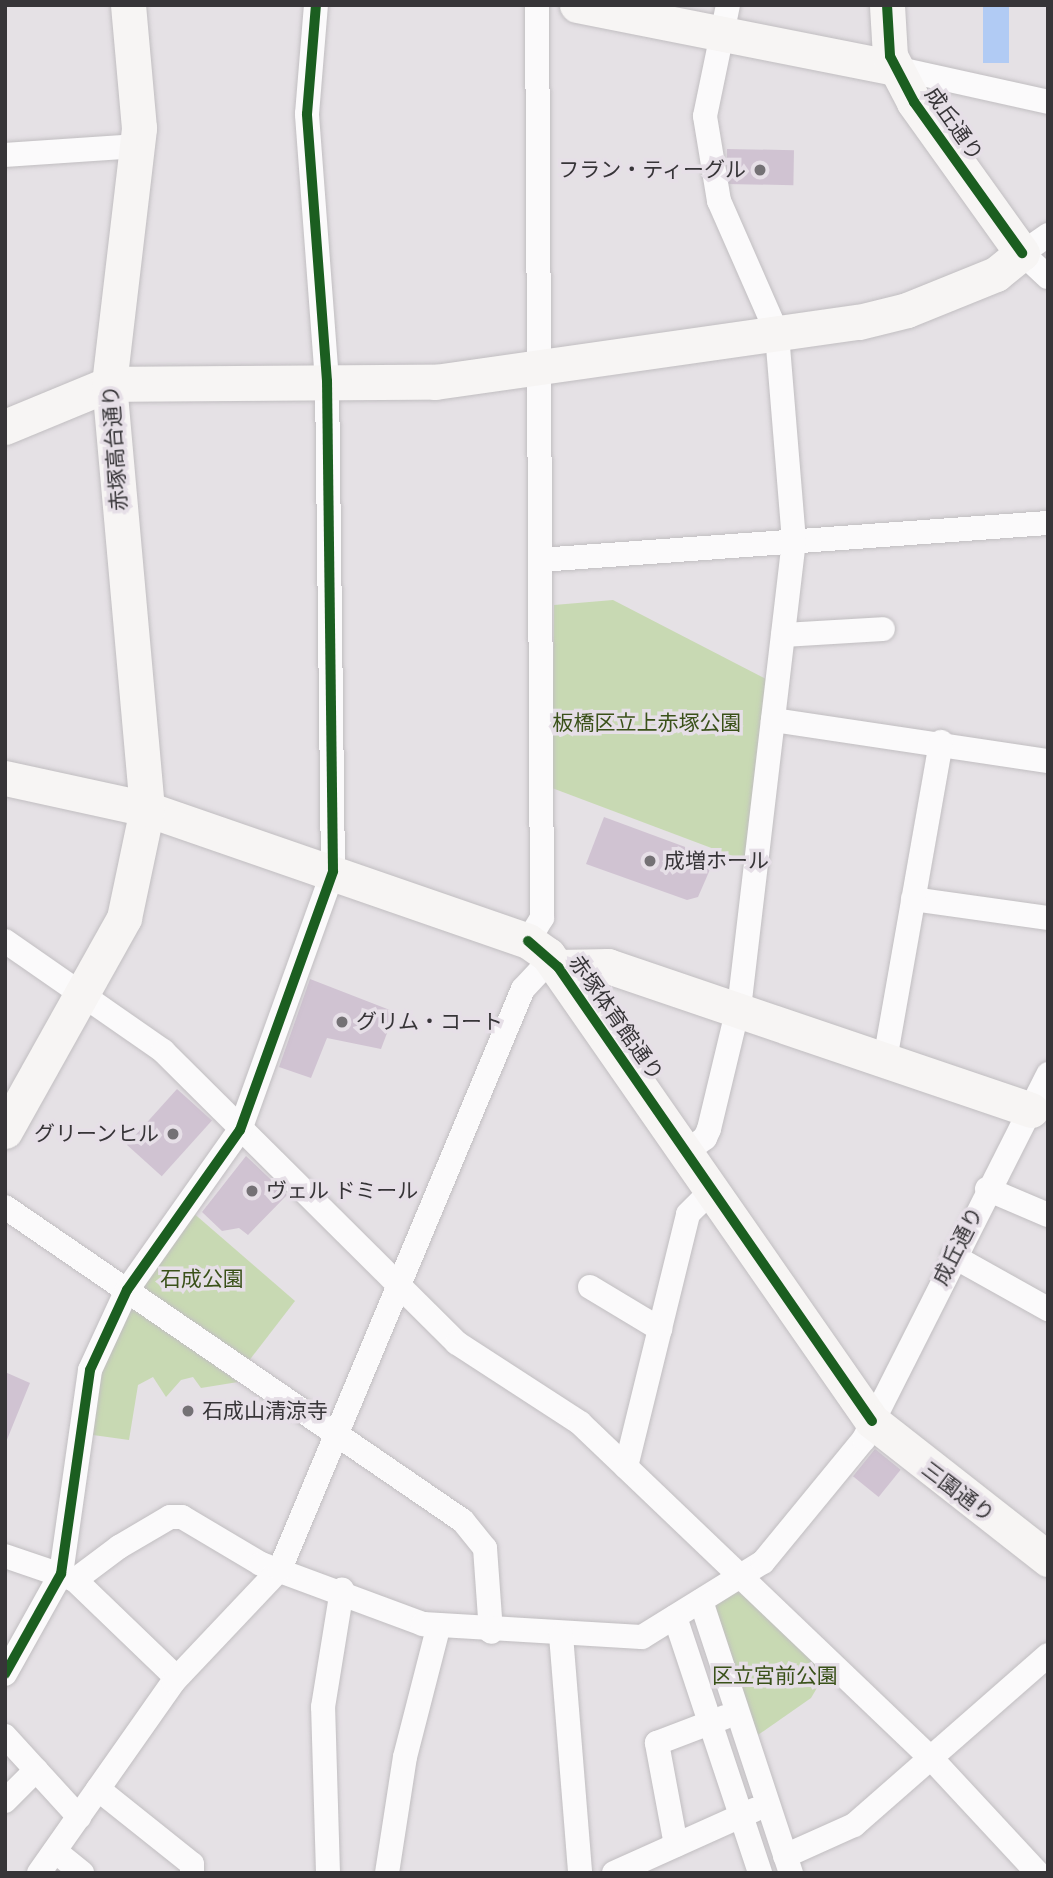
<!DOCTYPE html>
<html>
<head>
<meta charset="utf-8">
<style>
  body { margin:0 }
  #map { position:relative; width:1053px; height:1878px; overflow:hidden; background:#e5e1e5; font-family:Figtree,"Noto Sans JP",sans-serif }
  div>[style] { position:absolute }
  .green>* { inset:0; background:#c8d9b3 }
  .water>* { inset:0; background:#b1cbf4; transform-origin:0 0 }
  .building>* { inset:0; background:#d0c3d2; transform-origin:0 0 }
  .roads { filter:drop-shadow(0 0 2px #c1bec1) drop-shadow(0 0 2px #c1bec1) }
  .street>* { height:24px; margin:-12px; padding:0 12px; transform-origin:12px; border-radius:12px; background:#fbfafb }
  .secondary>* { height:35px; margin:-17.5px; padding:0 17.5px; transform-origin:17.5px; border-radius:17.5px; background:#f7f5f4 }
  .cycleway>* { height:10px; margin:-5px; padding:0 5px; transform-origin:5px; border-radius:5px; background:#1b5e20 }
  .dots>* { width:19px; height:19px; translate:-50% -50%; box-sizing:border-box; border:4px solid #e6dfe7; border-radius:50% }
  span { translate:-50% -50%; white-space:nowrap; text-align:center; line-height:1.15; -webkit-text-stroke:7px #e6dfe7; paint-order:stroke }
  .street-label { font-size:21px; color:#373538 }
  .poi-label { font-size:21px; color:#373538 }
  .right { translate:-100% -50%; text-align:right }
  .left { translate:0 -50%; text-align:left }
  .park-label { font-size:21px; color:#3a5119 }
  .frame { position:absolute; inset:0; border:7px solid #373538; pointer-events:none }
</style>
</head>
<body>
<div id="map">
  <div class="green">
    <div style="clip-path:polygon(613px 600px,768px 680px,746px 861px,552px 788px,554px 605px)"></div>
    <div style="clip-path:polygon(191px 1211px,295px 1301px,248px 1362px,145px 1293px,142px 1285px)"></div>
    <div style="clip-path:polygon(136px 1309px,238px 1382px,201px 1388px,193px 1377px,181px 1380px,166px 1397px,153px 1377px,138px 1385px,129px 1440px,93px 1435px,99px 1373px,127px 1311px)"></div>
    <div style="clip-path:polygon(741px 1589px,827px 1671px,811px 1698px,755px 1737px,712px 1614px,716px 1602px)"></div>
  </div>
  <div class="water">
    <div style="left:983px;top:5px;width:26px;height:58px"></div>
  </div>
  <div class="building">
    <div style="left:727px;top:149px;width:67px;height:35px;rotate:1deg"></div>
    <div style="clip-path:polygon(604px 817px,715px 858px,698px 897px,687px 900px,586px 864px)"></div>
    <div style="clip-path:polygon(310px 979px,395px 1012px,381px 1049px,327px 1038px,311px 1078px,279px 1067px)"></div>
    <div style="left:177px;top:1089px;width:47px;height:75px;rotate:42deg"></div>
    <div style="clip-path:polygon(246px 1156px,287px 1195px,248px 1235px,239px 1228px,222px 1231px,202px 1212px)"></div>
    <div style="clip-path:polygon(5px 1372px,30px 1383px,6px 1442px,5px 1442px)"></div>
    <div style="left:875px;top:1449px;width:33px;height:35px;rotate:39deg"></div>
  </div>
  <div class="roads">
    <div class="street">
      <div style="left:895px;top:68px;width:157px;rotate:12.5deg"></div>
      <div style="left:5px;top:155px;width:132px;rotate:-3.9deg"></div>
      <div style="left:1048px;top:235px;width:32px;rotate:145deg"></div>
      <div style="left:1022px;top:253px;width:35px;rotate:43deg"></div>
      <div style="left:540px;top:560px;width:509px;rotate:-4.17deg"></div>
      <div style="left:783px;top:635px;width:100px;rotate:-3.4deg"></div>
      <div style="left:773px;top:720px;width:278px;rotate:8.5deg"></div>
      <div style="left:913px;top:899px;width:136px;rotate:8deg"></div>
      <div style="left:5px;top:941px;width:193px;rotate:34.8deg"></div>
      <div style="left:163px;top:1051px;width:414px;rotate:44.8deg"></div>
      <div style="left:457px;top:1343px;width:147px;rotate:33deg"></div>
      <div style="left:580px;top:1423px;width:485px;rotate:43.7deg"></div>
      <div style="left:931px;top:1758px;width:157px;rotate:47.1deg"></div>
      <div style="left:528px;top:941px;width:27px;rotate:-59deg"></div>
      <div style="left:542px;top:918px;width:913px;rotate:-90.31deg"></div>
      <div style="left:885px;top:1060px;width:323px;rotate:-80deg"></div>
      <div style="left:685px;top:1153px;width:25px;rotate:-37deg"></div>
      <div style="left:705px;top:1138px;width:10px;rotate:-66deg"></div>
      <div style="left:709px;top:1129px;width:133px;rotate:-76.5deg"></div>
      <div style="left:740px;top:1000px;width:462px;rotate:-83.3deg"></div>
      <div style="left:794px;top:541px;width:209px;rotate:-94.7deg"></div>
      <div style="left:777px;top:333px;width:144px;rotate:-113.7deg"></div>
      <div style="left:719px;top:201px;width:86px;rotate:-99.4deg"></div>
      <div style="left:705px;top:116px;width:113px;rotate:-78.3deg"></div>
      <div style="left:987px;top:1189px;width:66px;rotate:23.1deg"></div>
      <div style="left:5px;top:1207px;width:555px;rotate:34.43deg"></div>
      <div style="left:463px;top:1521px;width:35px;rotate:51deg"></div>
      <div style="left:485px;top:1548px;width:84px;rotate:85.9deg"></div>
      <div style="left:953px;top:1256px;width:109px;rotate:29.2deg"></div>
      <div style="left:590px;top:1287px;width:82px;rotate:31deg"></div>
      <div style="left:626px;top:1467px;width:260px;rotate:-76.2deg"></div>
      <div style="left:688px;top:1214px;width:33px;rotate:-45deg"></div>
      <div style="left:5px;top:1556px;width:74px;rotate:18.9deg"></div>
      <div style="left:75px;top:1580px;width:55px;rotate:-36.9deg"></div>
      <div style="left:119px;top:1547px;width:59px;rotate:-30.5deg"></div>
      <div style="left:170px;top:1517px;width:12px"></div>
      <div style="left:182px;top:1517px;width:92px;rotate:30.7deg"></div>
      <div style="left:261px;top:1564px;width:173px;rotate:20.3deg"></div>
      <div style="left:423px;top:1624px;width:219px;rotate:3.4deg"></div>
      <div style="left:642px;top:1637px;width:142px;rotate:-31.8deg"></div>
      <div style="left:763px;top:1562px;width:159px;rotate:-50.6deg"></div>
      <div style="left:864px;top:1439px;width:409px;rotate:-63.2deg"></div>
      <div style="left:75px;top:1580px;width:141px;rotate:43.9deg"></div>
      <div style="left:701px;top:1601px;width:287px;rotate:71.7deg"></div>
      <div style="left:675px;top:1617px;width:270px;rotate:71.6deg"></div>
      <div style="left:561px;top:1635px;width:239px;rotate:85.4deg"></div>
      <div style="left:5px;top:1674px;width:115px;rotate:-60.8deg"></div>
      <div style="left:61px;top:1574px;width:206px;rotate:-81.9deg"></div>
      <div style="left:90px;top:1370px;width:88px;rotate:-65.2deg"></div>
      <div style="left:127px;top:1290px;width:196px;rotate:-54.8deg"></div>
      <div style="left:240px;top:1130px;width:275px;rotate:-70.2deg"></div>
      <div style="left:333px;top:871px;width:490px;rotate:-90.7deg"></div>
      <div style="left:327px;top:381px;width:268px;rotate:-94.3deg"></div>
      <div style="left:307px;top:114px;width:109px;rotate:-85.3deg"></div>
      <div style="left:5px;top:1736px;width:110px;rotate:47.6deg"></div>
      <div style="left:98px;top:1789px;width:120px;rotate:38.6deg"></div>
      <div style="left:192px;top:1864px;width:9px;rotate:90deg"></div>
      <div style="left:5px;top:1801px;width:44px;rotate:-45deg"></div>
      <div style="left:676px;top:1845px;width:104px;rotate:-100.6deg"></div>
      <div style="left:657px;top:1743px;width:73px;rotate:-20.9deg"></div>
      <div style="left:55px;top:1851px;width:35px;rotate:39deg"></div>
      <div style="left:785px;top:1856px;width:76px;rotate:-24.2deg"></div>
      <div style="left:854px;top:1825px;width:258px;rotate:-41.2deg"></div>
      <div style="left:39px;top:1873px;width:235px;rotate:-54.9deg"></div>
      <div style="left:174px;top:1681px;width:154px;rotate:-46.6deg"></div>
      <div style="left:280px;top:1569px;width:629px;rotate:-67.27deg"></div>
      <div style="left:523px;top:989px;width:25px;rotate:-47deg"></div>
      <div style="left:540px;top:971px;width:18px;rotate:-13deg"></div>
      <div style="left:328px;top:1873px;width:166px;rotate:-91.7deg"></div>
      <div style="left:323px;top:1707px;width:119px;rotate:-80.8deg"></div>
      <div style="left:387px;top:1873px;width:117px;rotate:-81.2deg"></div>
      <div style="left:405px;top:1757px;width:136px;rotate:-75.6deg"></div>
      <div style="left:614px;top:1873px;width:154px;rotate:-24.2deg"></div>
    </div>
    <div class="secondary">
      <div style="left:577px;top:5px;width:324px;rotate:11.2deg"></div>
      <div style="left:5px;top:427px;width:113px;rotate:-22.5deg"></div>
      <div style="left:109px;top:384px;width:326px;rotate:-0.4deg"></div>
      <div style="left:435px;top:382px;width:428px;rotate:-8.1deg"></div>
      <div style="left:859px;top:322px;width:49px;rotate:-14deg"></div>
      <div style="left:907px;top:310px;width:96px;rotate:-22deg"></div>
      <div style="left:996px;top:274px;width:33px;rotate:-39deg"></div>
      <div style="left:1022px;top:253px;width:186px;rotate:-125.6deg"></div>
      <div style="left:914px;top:102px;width:52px;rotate:-117.6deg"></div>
      <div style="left:890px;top:56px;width:51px;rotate:-93.4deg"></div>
      <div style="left:5px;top:778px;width:145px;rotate:12.3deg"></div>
      <div style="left:147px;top:809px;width:403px;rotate:19.1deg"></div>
      <div style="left:528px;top:941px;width:24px;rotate:35deg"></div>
      <div style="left:548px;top:955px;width:568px;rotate:55.19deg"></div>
      <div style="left:872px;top:1421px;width:224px;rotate:38.1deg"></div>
      <div style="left:558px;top:967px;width:50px;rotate:-1.1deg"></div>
      <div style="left:608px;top:966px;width:447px;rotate:18.8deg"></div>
      <div style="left:5px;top:1131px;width:244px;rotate:-60.8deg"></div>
      <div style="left:124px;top:918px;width:111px;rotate:-78.1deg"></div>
      <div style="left:147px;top:809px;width:427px;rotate:-95.1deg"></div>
      <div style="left:109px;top:384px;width:258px;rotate:-83.3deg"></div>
      <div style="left:139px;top:128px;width:123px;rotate:-95.1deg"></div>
    </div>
  </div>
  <div class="cycleway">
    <div style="left:887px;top:5px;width:51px;rotate:86.6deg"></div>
    <div style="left:890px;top:56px;width:52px;rotate:62.4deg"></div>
    <div style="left:914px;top:102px;width:186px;rotate:54.4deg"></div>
    <div style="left:528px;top:941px;width:40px;rotate:41deg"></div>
    <div style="left:558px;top:967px;width:552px;rotate:55.33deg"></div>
    <div style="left:5px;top:1674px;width:115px;rotate:-60.8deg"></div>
    <div style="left:61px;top:1574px;width:206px;rotate:-81.9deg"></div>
    <div style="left:90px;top:1370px;width:88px;rotate:-65.2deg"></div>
    <div style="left:127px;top:1290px;width:196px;rotate:-54.8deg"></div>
    <div style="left:240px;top:1130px;width:275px;rotate:-70.2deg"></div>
    <div style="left:333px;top:871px;width:490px;rotate:-90.7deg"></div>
    <div style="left:327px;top:381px;width:268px;rotate:-94.3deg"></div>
    <div style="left:307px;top:114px;width:109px;rotate:-85.3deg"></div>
  </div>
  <div class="dots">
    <div style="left:760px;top:170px;background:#747175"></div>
    <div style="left:650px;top:861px;background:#747175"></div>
    <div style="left:342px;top:1022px;background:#747175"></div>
    <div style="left:173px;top:1134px;background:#747175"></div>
    <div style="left:252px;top:1191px;background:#747175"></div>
    <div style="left:188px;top:1411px;background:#747175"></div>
  </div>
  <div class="street-label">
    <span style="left:954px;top:124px;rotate:55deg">成丘通り</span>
    <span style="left:115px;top:448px;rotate:-94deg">赤塚高台通り</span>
    <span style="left:616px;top:1018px;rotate:55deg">赤塚体育館通り</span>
    <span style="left:958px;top:1246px;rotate:-63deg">成丘通り</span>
    <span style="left:958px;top:1492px;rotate:37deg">三園通り</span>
  </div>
  <div class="poi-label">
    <span class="right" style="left:746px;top:170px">フラン・ティーグル</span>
    <span class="left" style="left:664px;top:861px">成増ホール</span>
    <span class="left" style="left:356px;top:1022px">グリム・コート</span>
    <span class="right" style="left:159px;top:1134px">グリーンヒル</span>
    <span class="left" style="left:266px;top:1191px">ヴェル ドミール</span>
    <span class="left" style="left:202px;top:1411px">石成山清涼寺</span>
  </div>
  <div class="park-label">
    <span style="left:647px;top:723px">板橋区立上赤塚公園</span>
    <span style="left:202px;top:1279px">石成公園</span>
    <span style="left:775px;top:1676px">区立宮前公園</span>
  </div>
  <div class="frame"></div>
</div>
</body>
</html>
